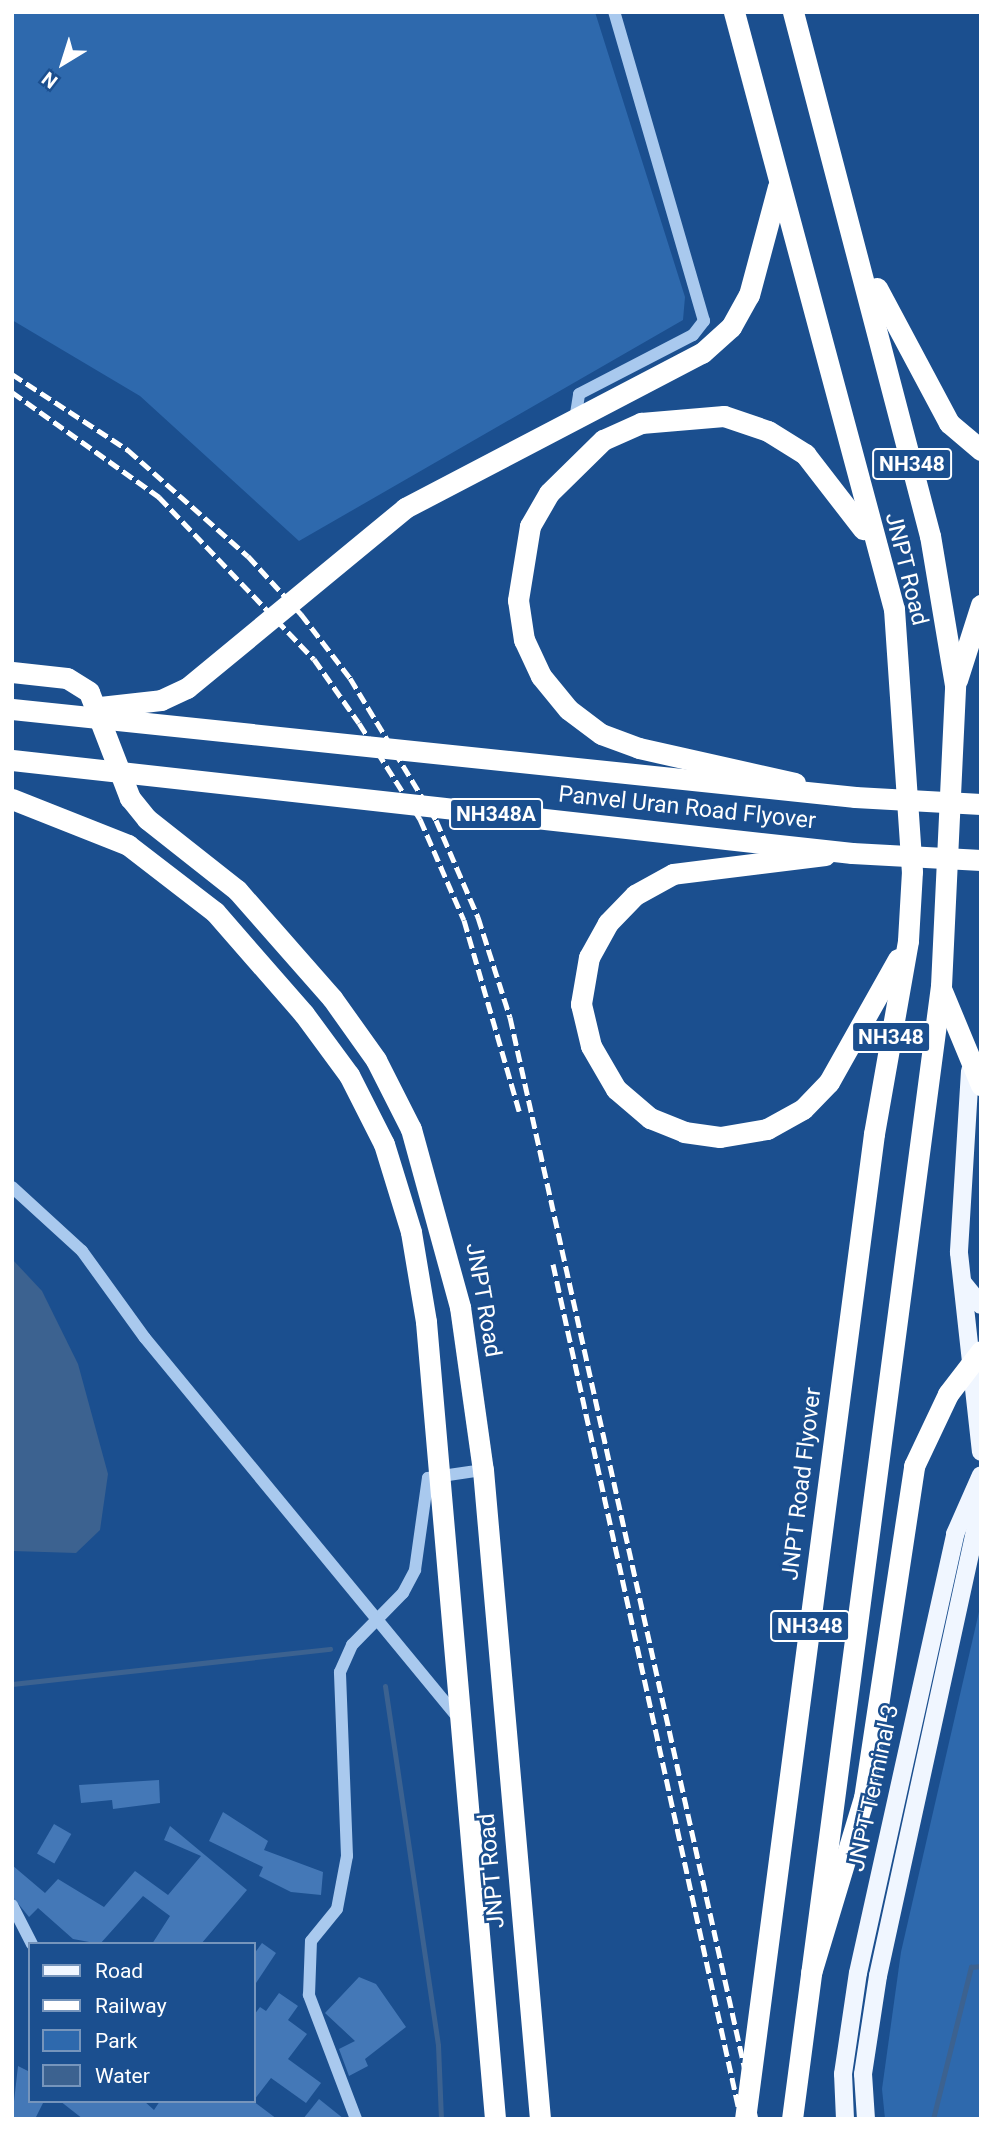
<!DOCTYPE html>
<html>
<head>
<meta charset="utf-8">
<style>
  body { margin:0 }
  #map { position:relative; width:993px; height:2131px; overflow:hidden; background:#1b4f8f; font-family:Roboto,sans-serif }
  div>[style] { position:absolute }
  .green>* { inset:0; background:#2e69ad }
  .water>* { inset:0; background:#3c6290 }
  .stream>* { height:5px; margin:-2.5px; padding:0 2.5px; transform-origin:2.5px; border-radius:2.5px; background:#3c6290 }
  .building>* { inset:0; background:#4478b7; transform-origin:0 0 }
  .minor>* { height:12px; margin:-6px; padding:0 6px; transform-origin:6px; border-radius:6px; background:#a9c9ee }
  .major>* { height:18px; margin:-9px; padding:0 9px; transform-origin:9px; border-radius:9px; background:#f0f6ff }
  .highway>* { height:21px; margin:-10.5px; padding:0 10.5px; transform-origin:10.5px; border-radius:10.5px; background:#fff }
  .rail>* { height:5px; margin-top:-2.5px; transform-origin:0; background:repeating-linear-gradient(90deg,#fff 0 12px,transparent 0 17px) }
  .highway-bridge>* { height:21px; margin:-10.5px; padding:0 10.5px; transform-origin:10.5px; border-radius:10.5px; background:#fff }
  span { translate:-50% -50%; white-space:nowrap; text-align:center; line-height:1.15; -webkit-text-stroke:5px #1b4f8f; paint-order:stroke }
  .shield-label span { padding:2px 5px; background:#1b4f8f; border:2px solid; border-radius:5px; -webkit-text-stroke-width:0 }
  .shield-label { font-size:21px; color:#fff; font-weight:700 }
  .street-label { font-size:23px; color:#fff }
  .frame { position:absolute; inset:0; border:14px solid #fff; pointer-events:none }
  .legend { position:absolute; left:28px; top:1942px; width:228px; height:161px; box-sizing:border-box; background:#1b4f8f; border:2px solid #7695bc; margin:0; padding:9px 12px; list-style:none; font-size:21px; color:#fff }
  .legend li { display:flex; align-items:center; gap:14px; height:35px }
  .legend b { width:35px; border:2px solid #7695bc }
  .north { position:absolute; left:28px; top:28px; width:70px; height:70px; -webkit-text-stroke:5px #1b4f8f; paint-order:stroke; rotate:218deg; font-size:19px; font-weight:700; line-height:28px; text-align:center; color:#fff }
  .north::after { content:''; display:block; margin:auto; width:24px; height:32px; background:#fff; clip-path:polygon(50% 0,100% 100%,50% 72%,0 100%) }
</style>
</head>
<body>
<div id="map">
  <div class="green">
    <div style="clip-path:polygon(12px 12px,595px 12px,685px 297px,683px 320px,299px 541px,140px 396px,12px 320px)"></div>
    <div style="clip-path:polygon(981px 1603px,981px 2119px,885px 2119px,882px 2089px,901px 1952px)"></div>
  </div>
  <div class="water">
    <div style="clip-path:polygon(12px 1259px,42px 1291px,78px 1364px,108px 1474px,100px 1530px,76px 1553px,12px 1551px)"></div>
  </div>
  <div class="stream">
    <div style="left:12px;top:1684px;width:320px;rotate:-6.3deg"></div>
    <div style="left:385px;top:1686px;width:363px;rotate:81.6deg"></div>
    <div style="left:438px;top:2045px;width:74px;rotate:87.7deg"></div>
    <div style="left:933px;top:2119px;width:157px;rotate:-76deg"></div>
    <div style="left:971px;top:1967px;width:10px;rotate:-6deg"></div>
  </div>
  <div class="building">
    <div style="clip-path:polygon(159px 1780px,160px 1803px,113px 1809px,112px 1800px,81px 1803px,79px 1785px)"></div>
    <div style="clip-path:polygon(223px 1812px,268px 1841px,264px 1850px,323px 1872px,321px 1895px,291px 1892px,259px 1876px,263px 1867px,209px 1841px)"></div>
    <div style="left:54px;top:1824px;width:20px;height:34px;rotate:30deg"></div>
    <div style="clip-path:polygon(170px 1826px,247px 1890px,201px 1944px,152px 1944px,170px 1916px,143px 1896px,100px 1944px,73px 1939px,38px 1908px,29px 1917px,12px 1896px,12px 1865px,45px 1893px,58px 1879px,104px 1907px,135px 1871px,168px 1895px,201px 1856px,164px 1840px)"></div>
    <div style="clip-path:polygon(262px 1943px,276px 1953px,254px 1986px,254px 1954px)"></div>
    <div style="clip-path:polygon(359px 1977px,376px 1984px,406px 2027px,365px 2059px,368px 2066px,349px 2076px,339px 2049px,355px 2041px,325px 2013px)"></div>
    <div style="clip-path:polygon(279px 1993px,298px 2006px,288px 2020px,307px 2034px,288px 2059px,321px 2083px,306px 2103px,271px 2078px,254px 2100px,254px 2015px,260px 2007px,266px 2011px)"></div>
    <div style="clip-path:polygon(18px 2066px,30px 2072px,30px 2101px,44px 2101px,35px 2119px,12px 2119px)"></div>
    <div style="clip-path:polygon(319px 2099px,344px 2119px,303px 2119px)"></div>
    <div style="clip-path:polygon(60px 2101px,144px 2101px,154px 2110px,160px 2101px,253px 2101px,277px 2119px,83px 2119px)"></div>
  </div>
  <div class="minor">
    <div style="left:575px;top:420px;width:26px;rotate:-81deg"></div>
    <div style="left:579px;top:394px;width:128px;rotate:-27.4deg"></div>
    <div style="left:693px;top:335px;width:18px;rotate:-52deg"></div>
    <div style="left:704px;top:321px;width:322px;rotate:-106.2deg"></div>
    <div style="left:12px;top:1187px;width:95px;rotate:42.4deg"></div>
    <div style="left:82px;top:1251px;width:107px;rotate:54.1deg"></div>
    <div style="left:145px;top:1338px;width:490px;rotate:50.5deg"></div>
    <div style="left:12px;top:1905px;width:44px;rotate:62.9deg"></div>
    <div style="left:356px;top:2119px;width:133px;rotate:-110.8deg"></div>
    <div style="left:309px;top:1995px;width:54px;rotate:-87.9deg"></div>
    <div style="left:311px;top:1941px;width:41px;rotate:-50.9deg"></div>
    <div style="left:337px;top:1909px;width:54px;rotate:-79.3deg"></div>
    <div style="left:347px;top:1856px;width:184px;rotate:-92.2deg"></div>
    <div style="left:340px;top:1672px;width:30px;rotate:-66deg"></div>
    <div style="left:352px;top:1645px;width:73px;rotate:-45.6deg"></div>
    <div style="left:403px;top:1593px;width:26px;rotate:-62deg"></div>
    <div style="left:415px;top:1570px;width:93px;rotate:-82deg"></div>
    <div style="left:428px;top:1478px;width:56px;rotate:-8.3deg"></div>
  </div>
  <div class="major">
    <div style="left:970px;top:1071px;width:182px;rotate:93.5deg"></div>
    <div style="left:959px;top:1253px;width:200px;rotate:83.7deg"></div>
    <div style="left:963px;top:1283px;width:28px;rotate:51deg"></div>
    <div style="left:845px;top:2119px;width:45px;rotate:-92.5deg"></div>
    <div style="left:843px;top:2074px;width:102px;rotate:-81.6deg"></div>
    <div style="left:858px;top:1973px;width:450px;rotate:-77.5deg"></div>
    <div style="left:955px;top:1534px;width:64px;rotate:-66.2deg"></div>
    <div style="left:866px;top:2119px;width:45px;rotate:-93.8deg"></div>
    <div style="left:863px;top:2074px;width:99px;rotate:-81.3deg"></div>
    <div style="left:878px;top:1976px;width:483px;rotate:-77.7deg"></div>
  </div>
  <div class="highway">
    <div style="left:734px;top:12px;width:618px;rotate:75deg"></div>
    <div style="left:894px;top:609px;width:263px;rotate:86.1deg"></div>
    <div style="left:912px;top:871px;width:70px;rotate:93.3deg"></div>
    <div style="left:908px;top:941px;width:196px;rotate:100deg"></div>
    <div style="left:877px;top:288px;width:153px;rotate:61.9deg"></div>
    <div style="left:949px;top:423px;width:42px;rotate:40.2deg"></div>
    <div style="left:749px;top:295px;width:112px;rotate:-75deg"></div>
    <div style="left:12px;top:672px;width:55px;rotate:6.2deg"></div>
    <div style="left:67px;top:678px;width:26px;rotate:32deg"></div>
    <div style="left:89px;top:692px;width:114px;rotate:68.9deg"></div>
    <div style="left:130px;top:798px;width:27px;rotate:51deg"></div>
    <div style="left:147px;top:819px;width:115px;rotate:38.3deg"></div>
    <div style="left:237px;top:890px;width:144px;rotate:48.7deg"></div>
    <div style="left:332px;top:998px;width:76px;rotate:54.6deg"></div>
    <div style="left:376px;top:1060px;width:77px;rotate:63.1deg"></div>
    <div style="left:411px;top:1129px;width:185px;rotate:74.6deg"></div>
    <div style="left:460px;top:1307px;width:165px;rotate:82deg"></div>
    <div style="left:483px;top:1470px;width:651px;rotate:84.98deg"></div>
    <div style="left:957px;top:680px;width:79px;rotate:-72.3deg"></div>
    <div style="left:795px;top:783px;width:160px;rotate:-167.4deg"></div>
    <div style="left:639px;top:748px;width:40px;rotate:-159.8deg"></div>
    <div style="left:601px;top:734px;width:41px;rotate:-142.9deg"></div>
    <div style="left:568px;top:709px;width:43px;rotate:-129.3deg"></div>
    <div style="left:541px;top:676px;width:40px;rotate:-115deg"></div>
    <div style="left:524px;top:640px;width:40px;rotate:-98.5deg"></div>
    <div style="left:518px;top:600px;width:75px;rotate:-80.8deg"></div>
    <div style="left:530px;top:526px;width:38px;rotate:-60deg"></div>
    <div style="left:549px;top:493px;width:76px;rotate:-44.5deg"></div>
    <div style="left:603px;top:440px;width:42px;rotate:-24.1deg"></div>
    <div style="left:641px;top:423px;width:83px;rotate:-4.8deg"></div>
    <div style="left:724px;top:416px;width:46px;rotate:18.8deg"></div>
    <div style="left:768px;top:431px;width:44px;rotate:31.9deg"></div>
    <div style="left:805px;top:454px;width:95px;rotate:52.3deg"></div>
    <div style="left:12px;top:799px;width:125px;rotate:21.6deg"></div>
    <div style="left:128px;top:845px;width:110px;rotate:37.6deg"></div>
    <div style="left:215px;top:912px;width:135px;rotate:48.9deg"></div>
    <div style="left:304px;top:1014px;width:76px;rotate:53.6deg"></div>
    <div style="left:349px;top:1075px;width:77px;rotate:63.1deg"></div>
    <div style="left:384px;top:1144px;width:92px;rotate:72.9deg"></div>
    <div style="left:411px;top:1232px;width:91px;rotate:80.5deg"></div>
    <div style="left:426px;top:1322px;width:800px;rotate:85.05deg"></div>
    <div style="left:825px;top:855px;width:153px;rotate:172.9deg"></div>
    <div style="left:673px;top:874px;width:43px;rotate:151.1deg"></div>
    <div style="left:635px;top:895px;width:39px;rotate:134deg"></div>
    <div style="left:608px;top:923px;width:39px;rotate:119deg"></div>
    <div style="left:589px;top:957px;width:48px;rotate:99.7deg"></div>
    <div style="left:581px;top:1004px;width:43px;rotate:76.6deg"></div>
    <div style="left:591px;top:1046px;width:50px;rotate:59.8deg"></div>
    <div style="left:616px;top:1089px;width:45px;rotate:40.5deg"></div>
    <div style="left:650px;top:1118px;width:37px;rotate:22deg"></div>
    <div style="left:684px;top:1132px;width:36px;rotate:8deg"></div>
    <div style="left:720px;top:1137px;width:48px;rotate:-9.7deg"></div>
    <div style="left:767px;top:1129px;width:41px;rotate:-29.1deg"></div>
    <div style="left:803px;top:1109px;width:37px;rotate:-46deg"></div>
    <div style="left:829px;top:1082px;width:141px;rotate:-60.7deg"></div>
    <div style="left:942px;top:991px;width:102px;rotate:67.5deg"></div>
    <div style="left:792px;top:2119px;width:1143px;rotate:-82.51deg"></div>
    <div style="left:941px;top:986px;width:301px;rotate:-87.3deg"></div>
    <div style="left:955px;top:685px;width:151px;rotate:-99.5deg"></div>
    <div style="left:930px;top:536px;width:542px;rotate:-104.65deg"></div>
  </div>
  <div class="rail">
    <div style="left:12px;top:374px;width:139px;rotate:33.2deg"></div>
    <div style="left:128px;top:450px;width:160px;rotate:41.5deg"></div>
    <div style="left:248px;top:556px;width:79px;rotate:47.6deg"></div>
    <div style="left:301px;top:614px;width:81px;rotate:52.6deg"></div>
    <div style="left:350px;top:678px;width:166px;rotate:58.8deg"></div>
    <div style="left:436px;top:820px;width:106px;rotate:66.6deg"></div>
    <div style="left:478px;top:917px;width:105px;rotate:72.3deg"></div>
    <div style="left:510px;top:1017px;width:1129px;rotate:77.42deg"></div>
    <div style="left:12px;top:392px;width:181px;rotate:35.5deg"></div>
    <div style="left:159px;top:497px;width:224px;rotate:46.3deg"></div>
    <div style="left:314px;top:659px;width:78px;rotate:54.9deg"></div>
    <div style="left:359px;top:723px;width:114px;rotate:57.6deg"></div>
    <div style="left:420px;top:819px;width:110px;rotate:66.5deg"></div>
    <div style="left:464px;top:920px;width:199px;rotate:73.9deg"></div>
    <div style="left:553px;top:1264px;width:875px;rotate:77.6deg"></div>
  </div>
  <div class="highway-bridge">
    <div style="left:100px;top:707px;width:61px;rotate:-6.5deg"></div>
    <div style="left:161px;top:700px;width:29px;rotate:-25deg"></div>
    <div style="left:187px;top:688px;width:283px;rotate:-39.5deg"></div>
    <div style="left:405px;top:508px;width:335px;rotate:-27.6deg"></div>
    <div style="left:702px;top:353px;width:39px;rotate:-42deg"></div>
    <div style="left:731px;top:327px;width:37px;rotate:-61deg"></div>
    <div style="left:12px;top:709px;width:848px;rotate:5.96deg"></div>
    <div style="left:855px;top:797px;width:126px;rotate:3.2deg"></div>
    <div style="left:12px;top:760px;width:845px;rotate:6.32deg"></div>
    <div style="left:852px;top:853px;width:129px;rotate:3.1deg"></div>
    <div style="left:811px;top:1973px;width:183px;rotate:-73.2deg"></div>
    <div style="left:864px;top:1798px;width:336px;rotate:-81.4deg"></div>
    <div style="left:914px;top:1466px;width:80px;rotate:-64.7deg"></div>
    <div style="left:948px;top:1394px;width:54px;rotate:-52.5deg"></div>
    <div style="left:745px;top:2119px;width:993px;rotate:-82.54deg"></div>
  </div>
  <div class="shield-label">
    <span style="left:912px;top:464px">NH348</span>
    <span style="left:496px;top:814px">NH348A</span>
    <span style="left:891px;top:1037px">NH348</span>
    <span style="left:810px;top:1626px">NH348</span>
  </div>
  <div class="street-label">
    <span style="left:906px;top:569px;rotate:76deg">JNPT Road</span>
    <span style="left:687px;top:808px;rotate:6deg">Panvel Uran Road Flyover</span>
    <span style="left:483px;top:1300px;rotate:80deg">JNPT Road</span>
    <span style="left:802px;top:1484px;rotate:-83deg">JNPT Road Flyover</span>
    <span style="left:874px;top:1788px;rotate:-78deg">JNPT Terminal 3</span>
    <span style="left:492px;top:1871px;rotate:-95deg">JNPT Road</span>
  </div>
  <div class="frame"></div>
  <ul class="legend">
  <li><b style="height:9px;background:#f0f6ff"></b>Road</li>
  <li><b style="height:9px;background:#fff"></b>Railway</li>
  <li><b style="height:19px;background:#2e69ad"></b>Park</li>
  <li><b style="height:19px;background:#3c6290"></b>Water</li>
  </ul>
  <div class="north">N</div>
</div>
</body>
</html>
